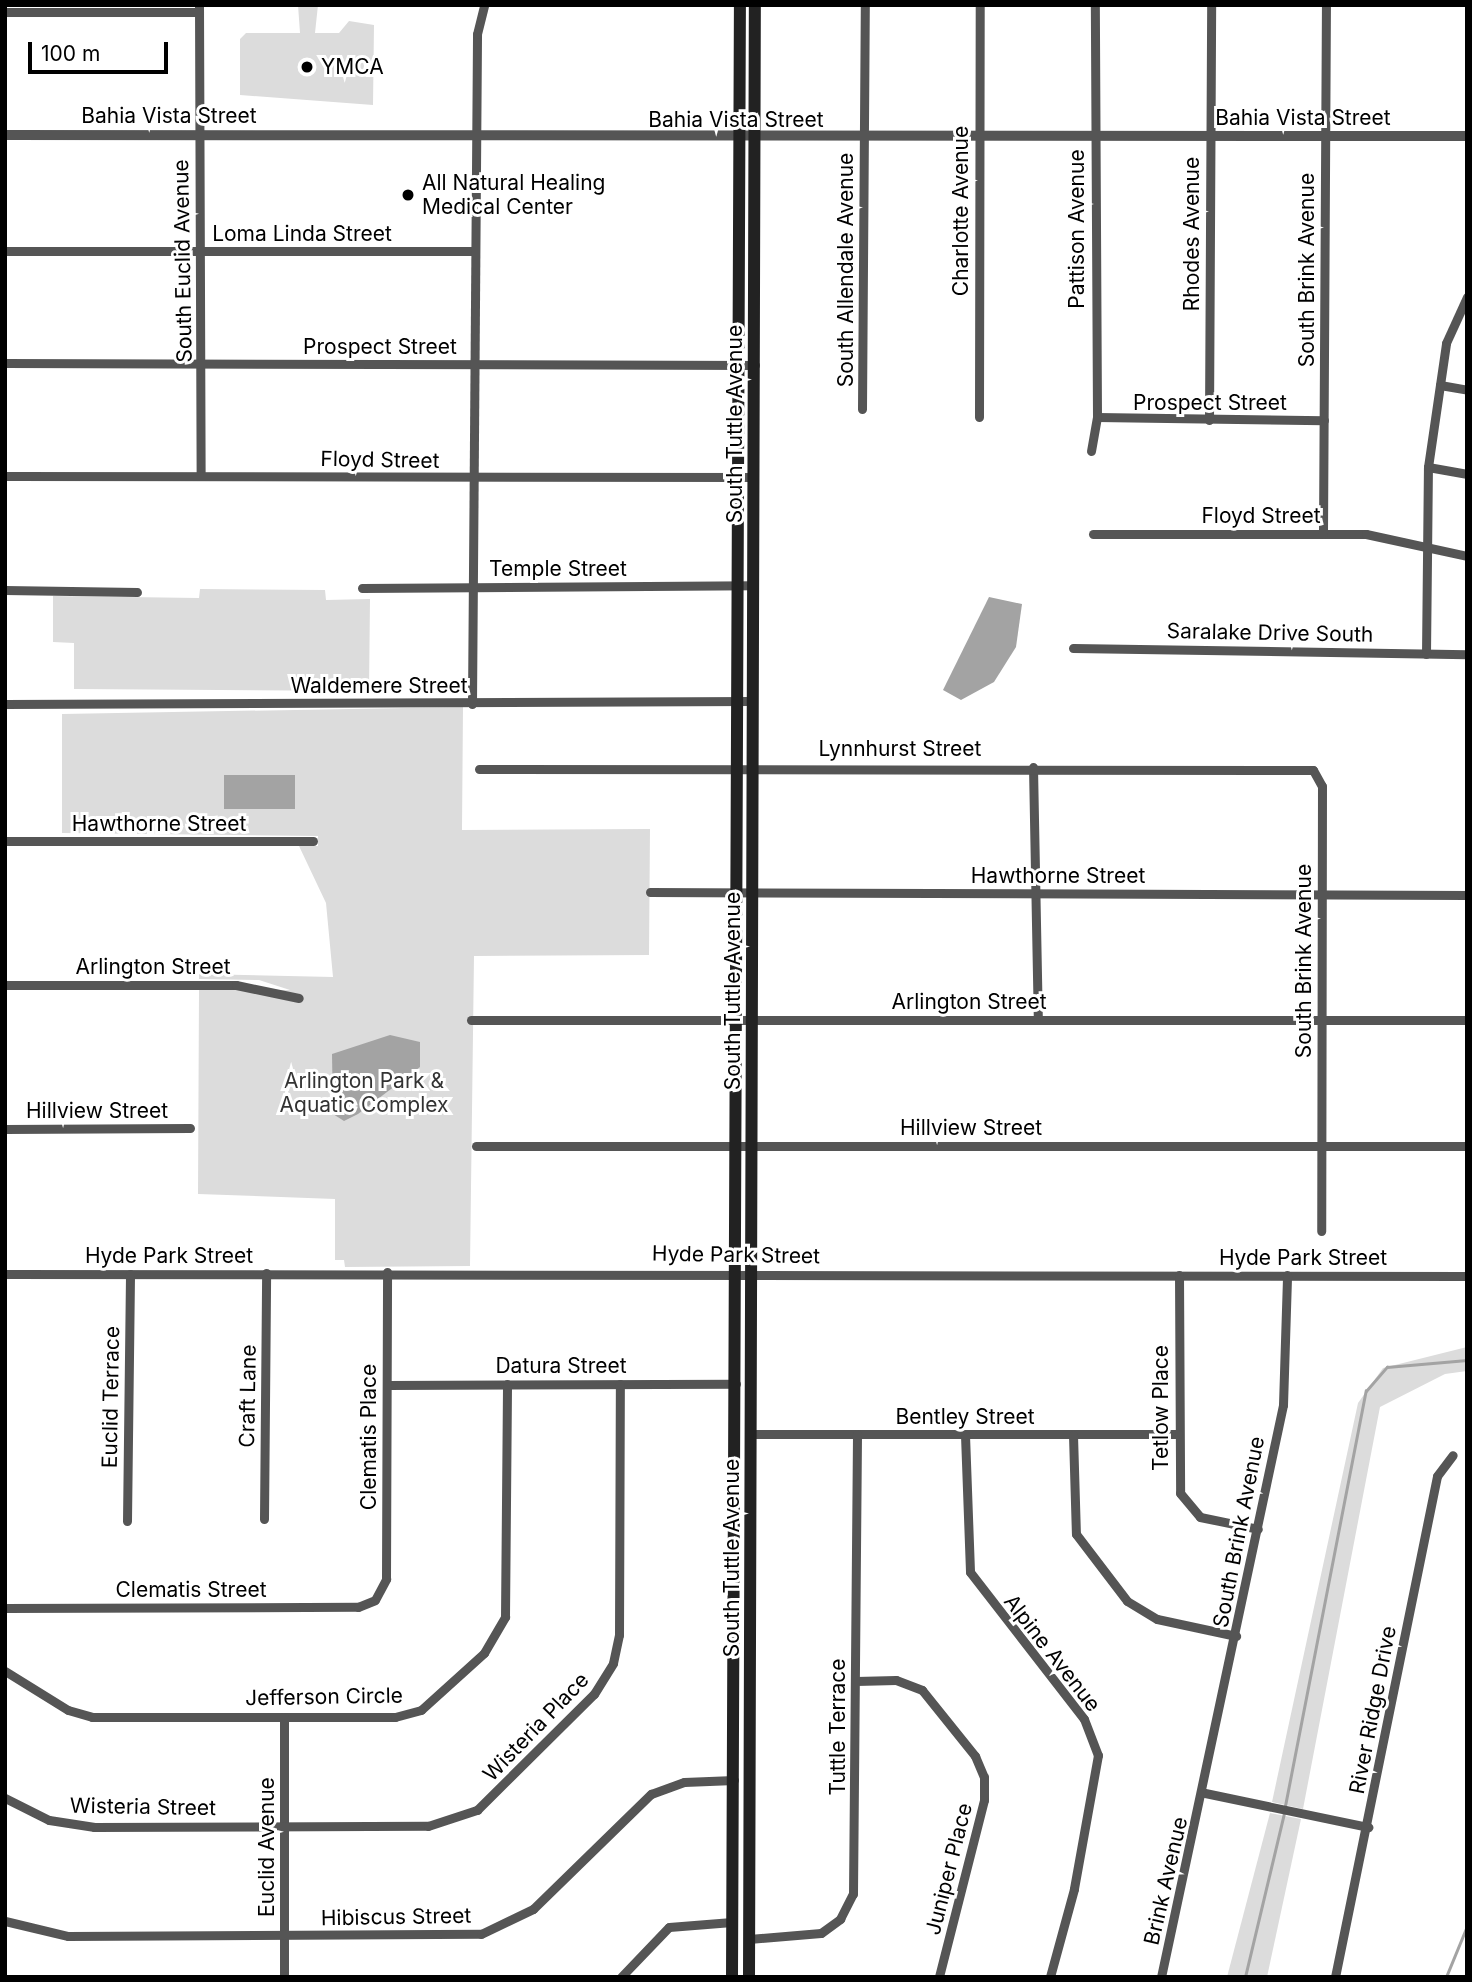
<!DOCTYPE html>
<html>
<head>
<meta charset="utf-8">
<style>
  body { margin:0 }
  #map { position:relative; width:1472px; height:1982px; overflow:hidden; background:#fff; font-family:Inter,sans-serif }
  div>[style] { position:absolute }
  .green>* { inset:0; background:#dcdcdc }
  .water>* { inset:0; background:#a3a3a3; transform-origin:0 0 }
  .stream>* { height:2.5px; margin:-1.25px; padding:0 1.25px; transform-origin:1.25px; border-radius:1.25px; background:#a3a3a3 }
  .minor>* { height:9px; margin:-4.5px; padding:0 4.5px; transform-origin:4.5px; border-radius:4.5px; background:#555 }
  .tertiary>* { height:10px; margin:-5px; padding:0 5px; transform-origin:5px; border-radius:5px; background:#555 }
  .secondary>* { height:12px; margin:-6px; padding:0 6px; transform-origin:6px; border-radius:6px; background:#222 }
  .dots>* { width:19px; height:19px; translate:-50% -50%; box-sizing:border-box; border:4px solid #fff; border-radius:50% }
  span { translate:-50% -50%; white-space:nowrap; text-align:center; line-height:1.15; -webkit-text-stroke:6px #fff; paint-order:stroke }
  .poi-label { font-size:21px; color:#000 }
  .left { translate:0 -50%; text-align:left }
  .street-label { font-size:21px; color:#000 }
  .park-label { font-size:21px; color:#333 }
  .frame { position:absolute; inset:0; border:7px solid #000; pointer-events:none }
  .scale { position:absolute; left:28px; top:42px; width:140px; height:32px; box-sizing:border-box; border:4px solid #000; border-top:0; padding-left:9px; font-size:21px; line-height:24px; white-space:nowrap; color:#000; -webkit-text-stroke:5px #fff; paint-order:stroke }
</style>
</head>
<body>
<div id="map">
  <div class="green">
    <div style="clip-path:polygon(298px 5px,318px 5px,315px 33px,339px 33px,349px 21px,374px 25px,373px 105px,240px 95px,240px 39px,246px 33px,300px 33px)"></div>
    <div style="clip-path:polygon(200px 589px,325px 590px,326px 600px,370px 599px,369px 691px,74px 689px,74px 643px,53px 642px,53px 596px,199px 598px)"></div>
    <div style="clip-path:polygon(463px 707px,462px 830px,650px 829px,649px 955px,474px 956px,470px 1266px,345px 1267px,344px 1260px,335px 1260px,335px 1199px,198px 1194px,199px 990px,290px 990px,259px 980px,199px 979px,199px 974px,333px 977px,326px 903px,299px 846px,318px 846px,318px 836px,62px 833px,62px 714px)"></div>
    <div style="clip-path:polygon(1467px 1347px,1467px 1371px,1445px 1374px,1380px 1407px,1303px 1809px,1272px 1802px,1358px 1403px,1383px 1368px)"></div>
    <div style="clip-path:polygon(1270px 1813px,1301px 1819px,1267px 1977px,1227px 1977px)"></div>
  </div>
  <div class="water">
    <div style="clip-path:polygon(989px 597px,1022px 604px,1016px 647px,994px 682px,961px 700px,943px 690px)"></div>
    <div style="left:224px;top:775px;width:71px;height:34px"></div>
    <div style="clip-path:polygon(390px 1035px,420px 1042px,420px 1067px,358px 1114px,344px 1121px,333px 1114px,332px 1054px)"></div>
  </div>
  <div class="stream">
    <div style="left:1285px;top:1806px;width:423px;rotate:-79deg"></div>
    <div style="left:1366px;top:1391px;width:32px;rotate:-49deg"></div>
    <div style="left:1387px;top:1367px;width:80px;rotate:-5deg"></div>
    <div style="left:1245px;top:1977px;width:169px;rotate:-76.6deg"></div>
    <div style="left:1446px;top:1977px;width:55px;rotate:-67.6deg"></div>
  </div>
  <div class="minor">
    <div style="left:199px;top:5px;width:470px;rotate:89.8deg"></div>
    <div style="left:5px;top:12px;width:194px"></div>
    <div style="left:5px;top:251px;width:468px"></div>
    <div style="left:5px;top:363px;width:750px;rotate:0.15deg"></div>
    <div style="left:1440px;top:385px;width:27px;rotate:10deg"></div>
    <div style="left:862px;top:409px;width:404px;rotate:-89.6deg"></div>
    <div style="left:979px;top:417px;width:412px;rotate:-89.9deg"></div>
    <div style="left:1097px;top:417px;width:227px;rotate:0.8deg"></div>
    <div style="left:1209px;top:420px;width:415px;rotate:-89.7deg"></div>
    <div style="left:1091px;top:451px;width:35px;rotate:-80deg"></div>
    <div style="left:1097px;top:417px;width:412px;rotate:-90.3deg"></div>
    <div style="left:1428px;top:467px;width:40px;rotate:10deg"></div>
    <div style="left:5px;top:476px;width:749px;rotate:0.08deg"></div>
    <div style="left:1093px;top:534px;width:273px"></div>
    <div style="left:1366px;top:534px;width:103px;rotate:12.3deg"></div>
    <div style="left:1323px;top:534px;width:529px;rotate:-89.68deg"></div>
    <div style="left:362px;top:588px;width:391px;rotate:-0.4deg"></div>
    <div style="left:5px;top:590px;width:132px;rotate:0.9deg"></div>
    <div style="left:1073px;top:648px;width:394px;rotate:0.9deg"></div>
    <div style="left:1426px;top:654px;width:187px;rotate:-89.4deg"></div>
    <div style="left:1428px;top:467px;width:125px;rotate:-81.7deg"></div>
    <div style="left:1446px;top:343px;width:51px;rotate:-65.5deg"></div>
    <div style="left:5px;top:704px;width:747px;rotate:-0.23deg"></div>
    <div style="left:472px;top:704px;width:670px;rotate:-89.57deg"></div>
    <div style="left:477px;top:34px;width:30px;rotate:-76deg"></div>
    <div style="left:1033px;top:767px;width:252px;rotate:88.9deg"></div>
    <div style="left:479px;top:769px;width:834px;rotate:0.07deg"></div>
    <div style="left:1313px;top:770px;width:18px;rotate:61deg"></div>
    <div style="left:1322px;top:786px;width:445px;rotate:90.1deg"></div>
    <div style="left:5px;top:841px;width:308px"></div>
    <div style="left:650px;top:892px;width:817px;rotate:0.21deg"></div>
    <div style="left:5px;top:985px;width:231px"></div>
    <div style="left:236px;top:985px;width:64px;rotate:11.7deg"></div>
    <div style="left:471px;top:1020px;width:996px"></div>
    <div style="left:5px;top:1129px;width:185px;rotate:-0.3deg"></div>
    <div style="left:476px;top:1146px;width:991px"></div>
    <div style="left:5px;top:1274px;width:1462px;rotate:0.08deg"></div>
    <div style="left:1179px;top:1275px;width:218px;rotate:89.7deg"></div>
    <div style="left:1180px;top:1493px;width:31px;rotate:50deg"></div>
    <div style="left:1200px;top:1517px;width:59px;rotate:11.7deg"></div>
    <div style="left:387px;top:1385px;width:349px;rotate:-0.2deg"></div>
    <div style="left:752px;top:1434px;width:426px"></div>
    <div style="left:965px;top:1435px;width:137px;rotate:87.9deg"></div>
    <div style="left:970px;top:1572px;width:186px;rotate:52.2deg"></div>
    <div style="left:1084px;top:1719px;width:39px;rotate:69deg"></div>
    <div style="left:1098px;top:1755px;width:136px;rotate:100.2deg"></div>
    <div style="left:1074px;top:1889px;width:91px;rotate:105.3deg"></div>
    <div style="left:1073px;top:1435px;width:99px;rotate:88.3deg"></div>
    <div style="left:1076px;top:1534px;width:84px;rotate:52.7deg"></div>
    <div style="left:1127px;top:1601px;width:35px;rotate:31deg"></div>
    <div style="left:1157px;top:1619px;width:81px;rotate:12.1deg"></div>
    <div style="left:264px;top:1519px;width:246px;rotate:-89.5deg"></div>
    <div style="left:127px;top:1521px;width:247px;rotate:-89.3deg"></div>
    <div style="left:5px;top:1608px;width:353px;rotate:-0.2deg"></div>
    <div style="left:358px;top:1607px;width:18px;rotate:-22deg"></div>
    <div style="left:375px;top:1600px;width:24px;rotate:-62deg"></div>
    <div style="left:386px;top:1579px;width:307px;rotate:-89.8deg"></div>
    <div style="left:5px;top:1671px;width:74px;rotate:31.8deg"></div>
    <div style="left:68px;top:1710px;width:25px;rotate:16deg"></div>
    <div style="left:92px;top:1717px;width:303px"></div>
    <div style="left:395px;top:1717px;width:27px;rotate:-15deg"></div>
    <div style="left:421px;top:1710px;width:85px;rotate:-42.1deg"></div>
    <div style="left:484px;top:1653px;width:42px;rotate:-59.7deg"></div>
    <div style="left:505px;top:1617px;width:233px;rotate:-89.5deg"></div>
    <div style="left:856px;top:1681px;width:40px;rotate:-1.4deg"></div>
    <div style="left:896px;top:1680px;width:28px;rotate:21deg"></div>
    <div style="left:922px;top:1690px;width:85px;rotate:51.2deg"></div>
    <div style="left:975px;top:1756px;width:23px;rotate:67deg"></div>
    <div style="left:984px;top:1777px;width:23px;rotate:90deg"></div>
    <div style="left:984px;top:1800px;width:183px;rotate:104.3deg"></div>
    <div style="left:284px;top:1717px;width:260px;rotate:90deg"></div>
    <div style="left:1205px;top:1793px;width:167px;rotate:11.8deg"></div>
    <div style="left:5px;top:1798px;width:49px;rotate:26.6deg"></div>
    <div style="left:49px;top:1820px;width:46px;rotate:8.8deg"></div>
    <div style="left:94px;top:1827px;width:334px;rotate:-0.2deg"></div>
    <div style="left:428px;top:1826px;width:52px;rotate:-18.1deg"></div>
    <div style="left:477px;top:1810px;width:165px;rotate:-44.8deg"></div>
    <div style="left:594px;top:1694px;width:36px;rotate:-58deg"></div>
    <div style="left:613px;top:1663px;width:29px;rotate:-78deg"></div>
    <div style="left:619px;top:1635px;width:251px;rotate:-89.8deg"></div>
    <div style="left:5px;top:1921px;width:65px;rotate:13.4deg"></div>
    <div style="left:68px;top:1936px;width:413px;rotate:-0.3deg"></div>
    <div style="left:481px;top:1934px;width:58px;rotate:-25.7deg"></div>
    <div style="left:533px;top:1909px;width:165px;rotate:-44.3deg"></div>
    <div style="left:651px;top:1794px;width:35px;rotate:-20deg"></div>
    <div style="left:684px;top:1782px;width:50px;rotate:-2.3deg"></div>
    <div style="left:749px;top:1939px;width:72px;rotate:-4.8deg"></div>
    <div style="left:821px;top:1933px;width:24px;rotate:-36deg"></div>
    <div style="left:840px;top:1919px;width:28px;rotate:-63deg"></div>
    <div style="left:853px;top:1894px;width:460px;rotate:-89.5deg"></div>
    <div style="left:621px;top:1977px;width:69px;rotate:-46.2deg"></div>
    <div style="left:669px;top:1927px;width:63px;rotate:-4.5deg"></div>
    <div style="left:1161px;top:1977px;width:585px;rotate:-77.96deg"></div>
    <div style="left:1283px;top:1405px;width:130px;rotate:-88.2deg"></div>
    <div style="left:1335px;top:1977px;width:511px;rotate:-78.49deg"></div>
    <div style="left:1437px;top:1476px;width:26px;rotate:-53deg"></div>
  </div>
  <div class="tertiary">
    <div style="left:5px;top:135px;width:1462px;rotate:0.04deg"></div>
  </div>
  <div class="secondary">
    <div style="left:732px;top:1977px;width:1972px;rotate:-89.77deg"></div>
    <div style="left:749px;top:1977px;width:1972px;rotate:-89.83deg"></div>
  </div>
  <div class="dots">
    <div style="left:307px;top:67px;background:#000"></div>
    <div style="left:408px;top:195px;background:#000"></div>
  </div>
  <div class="poi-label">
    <span class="left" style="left:321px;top:67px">YMCA</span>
    <span class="left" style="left:422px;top:195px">All Natural Healing<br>Medical Center</span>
  </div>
  <div class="street-label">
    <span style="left:169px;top:116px">Bahia Vista Street</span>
    <span style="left:1303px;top:118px">Bahia Vista Street</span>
    <span style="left:736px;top:120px">Bahia Vista Street</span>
    <span style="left:961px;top:211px;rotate:-90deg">Charlotte Avenue</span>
    <span style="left:1077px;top:229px;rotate:-90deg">Pattison Avenue</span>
    <span style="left:302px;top:234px">Loma Linda Street</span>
    <span style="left:1192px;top:234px;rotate:-90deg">Rhodes Avenue</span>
    <span style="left:183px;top:261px;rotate:-91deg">South Euclid Avenue</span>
    <span style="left:846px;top:270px;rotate:-90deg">South Allendale Avenue</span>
    <span style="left:1307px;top:270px;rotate:-90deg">South Brink Avenue</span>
    <span style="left:380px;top:347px">Prospect Street</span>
    <span style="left:1210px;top:403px">Prospect Street</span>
    <span style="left:735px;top:424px;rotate:-90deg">South Tuttle Avenue</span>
    <span style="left:380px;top:460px;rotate:1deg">Floyd Street</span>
    <span style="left:1261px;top:516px">Floyd Street</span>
    <span style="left:558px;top:569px">Temple Street</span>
    <span style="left:1270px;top:633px;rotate:1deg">Saralake Drive South</span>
    <span style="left:379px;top:686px">Waldemere Street</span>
    <span style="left:900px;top:749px">Lynnhurst Street</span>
    <span style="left:159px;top:824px">Hawthorne Street</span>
    <span style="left:1058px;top:876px">Hawthorne Street</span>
    <span style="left:1304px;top:961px;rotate:-90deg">South Brink Avenue</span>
    <span style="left:153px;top:967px">Arlington Street</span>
    <span style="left:733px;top:991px;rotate:-90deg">South Tuttle Avenue</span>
    <span style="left:969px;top:1002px">Arlington Street</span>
    <span style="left:97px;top:1111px">Hillview Street</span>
    <span style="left:971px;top:1128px">Hillview Street</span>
    <span style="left:736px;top:1255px;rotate:1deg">Hyde Park Street</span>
    <span style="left:169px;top:1256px">Hyde Park Street</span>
    <span style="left:1303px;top:1258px">Hyde Park Street</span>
    <span style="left:561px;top:1366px">Datura Street</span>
    <span style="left:248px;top:1396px;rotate:-89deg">Craft Lane</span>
    <span style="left:111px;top:1397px;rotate:-89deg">Euclid Terrace</span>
    <span style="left:1161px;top:1408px;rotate:-90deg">Tetlow Place</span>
    <span style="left:965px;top:1417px">Bentley Street</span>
    <span style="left:369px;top:1437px;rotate:-90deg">Clematis Place</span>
    <span style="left:1239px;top:1532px;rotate:-79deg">South Brink Avenue</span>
    <span style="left:732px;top:1558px;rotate:-90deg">South Tuttle Avenue</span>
    <span style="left:191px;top:1590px">Clematis Street</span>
    <span style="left:1052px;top:1653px;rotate:52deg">Alpine Avenue</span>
    <span style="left:324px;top:1697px;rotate:-1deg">Jefferson Circle</span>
    <span style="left:1373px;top:1710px;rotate:-79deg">River Ridge Drive</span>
    <span style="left:536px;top:1727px;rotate:-46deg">Wisteria Place</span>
    <span style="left:838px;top:1727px;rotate:-90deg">Tuttle Terrace</span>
    <span style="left:143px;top:1807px;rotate:1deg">Wisteria Street</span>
    <span style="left:267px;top:1847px;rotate:-90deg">Euclid Avenue</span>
    <span style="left:949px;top:1869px;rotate:-76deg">Juniper Place</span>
    <span style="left:1166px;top:1881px;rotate:-77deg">Brink Avenue</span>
    <span style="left:396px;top:1917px;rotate:-1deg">Hibiscus Street</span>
  </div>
  <div class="park-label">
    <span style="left:364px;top:1093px">Arlington Park &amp;<br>Aquatic Complex</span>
  </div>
  <div class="frame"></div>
  <div class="scale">100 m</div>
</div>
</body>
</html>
